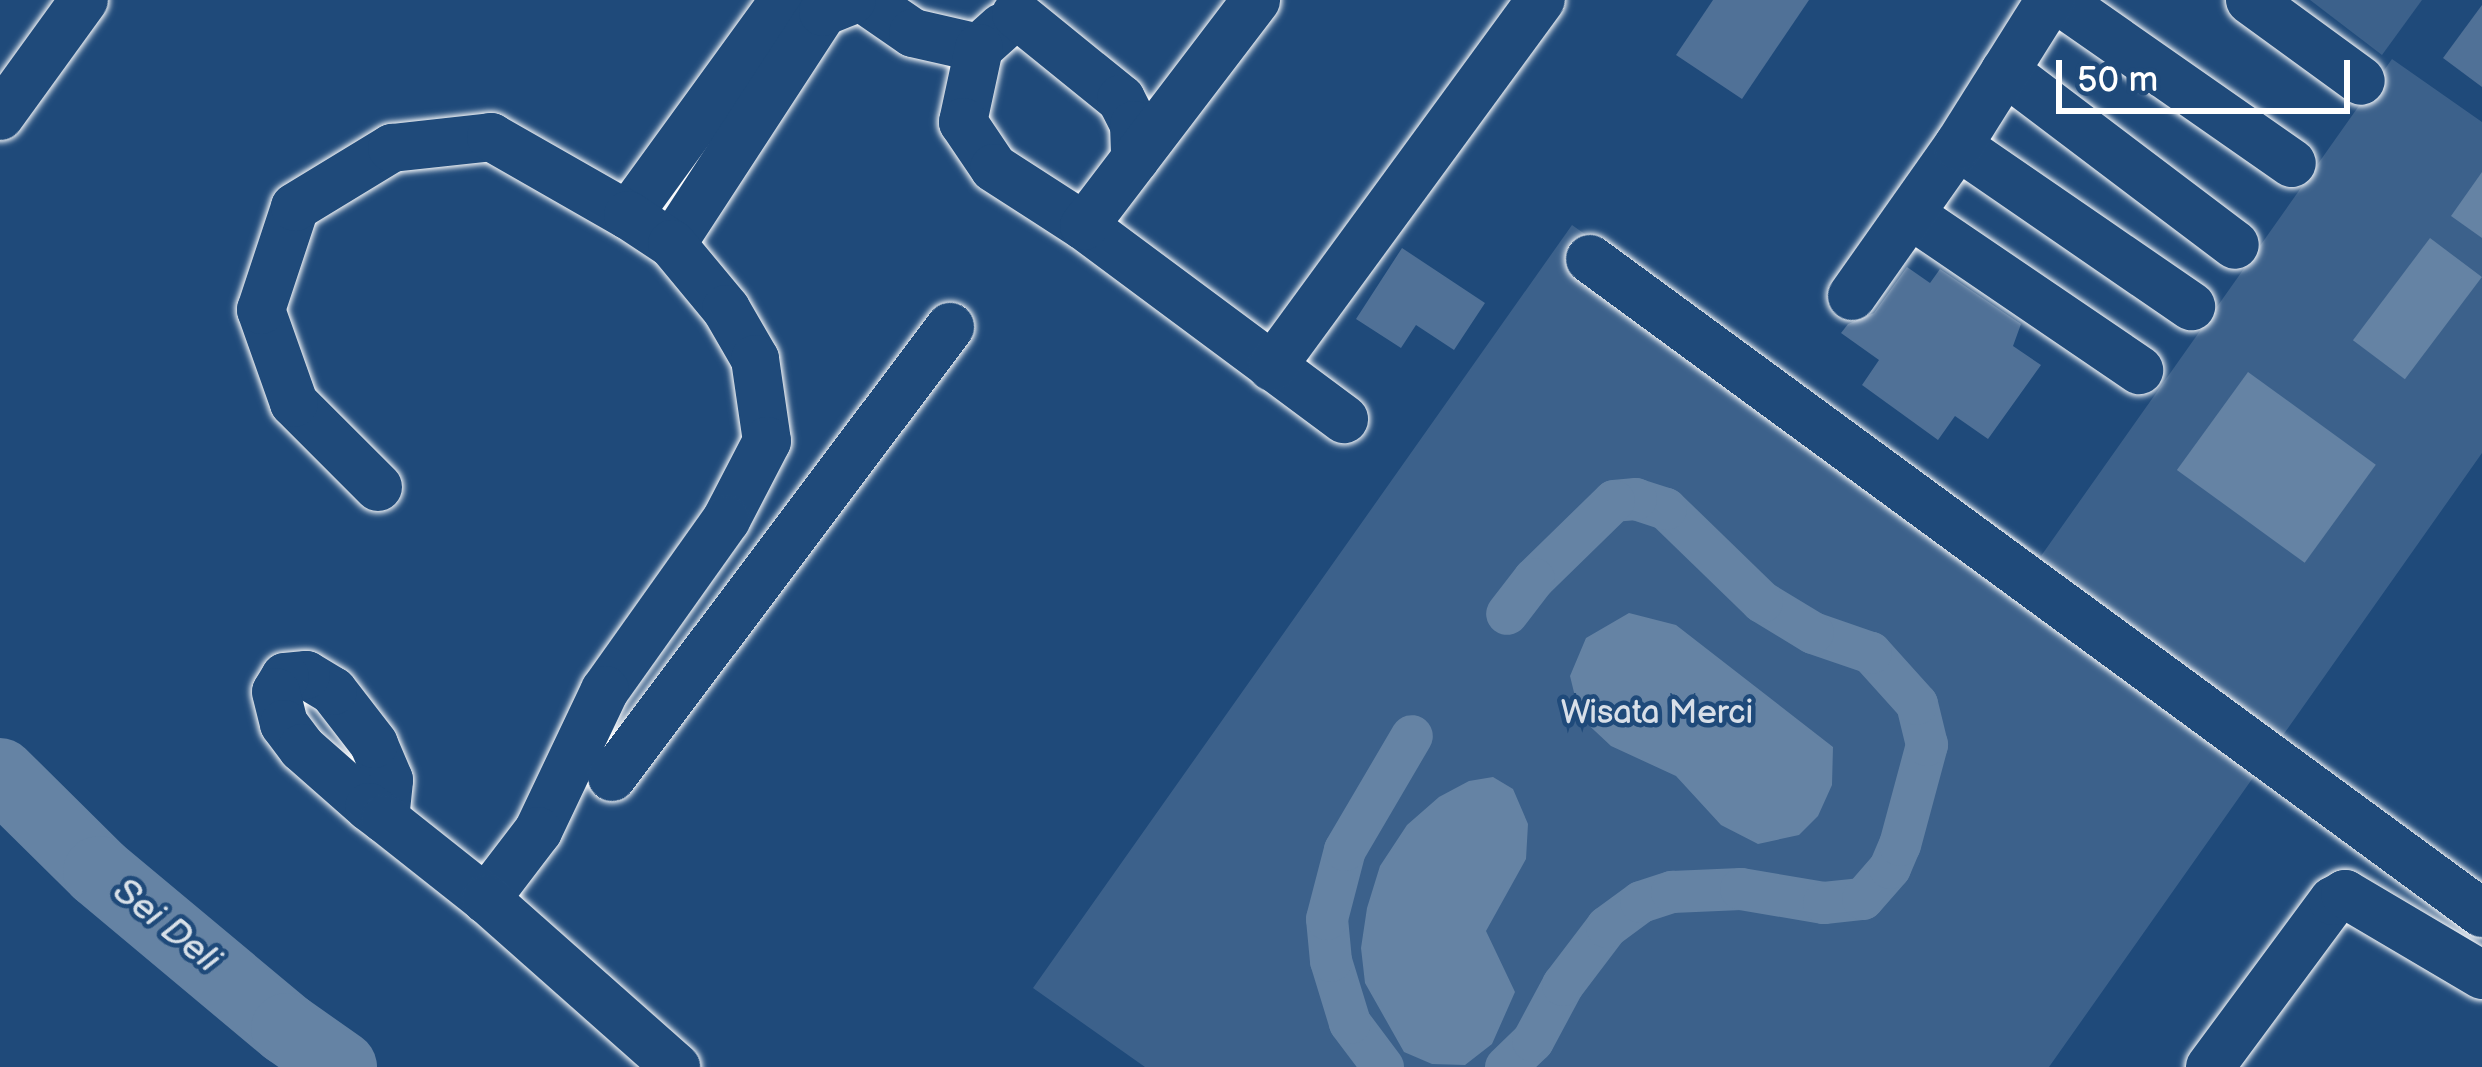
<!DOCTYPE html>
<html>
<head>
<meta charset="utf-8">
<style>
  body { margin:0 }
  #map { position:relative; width:2482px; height:1067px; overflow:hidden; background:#1f4a7a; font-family:"Balsamiq Sans",sans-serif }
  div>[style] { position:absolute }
  .green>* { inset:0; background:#3c618b }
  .water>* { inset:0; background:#6583a4; transform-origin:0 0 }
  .canal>* { height:42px; margin:-21px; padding:0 21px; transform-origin:21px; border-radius:21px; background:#6583a4 }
  .river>* { height:72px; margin:-36px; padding:0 36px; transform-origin:36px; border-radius:36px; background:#6583a4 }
  .building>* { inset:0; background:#507197 }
  .roads { filter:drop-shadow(0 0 3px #fff) drop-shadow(0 0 3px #fff) }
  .minor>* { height:48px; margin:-24px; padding:0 24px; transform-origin:24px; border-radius:24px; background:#1f4a7a }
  span { translate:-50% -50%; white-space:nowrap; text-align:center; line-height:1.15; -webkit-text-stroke:9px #1f4a7a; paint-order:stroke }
  .park-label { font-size:33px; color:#d8dfe8 }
  .water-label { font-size:36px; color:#d8e0e8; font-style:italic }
  .scale { position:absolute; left:2056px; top:60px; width:294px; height:54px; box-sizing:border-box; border:6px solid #fff; border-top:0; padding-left:15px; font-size:36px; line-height:42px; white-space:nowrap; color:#fff; -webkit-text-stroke:9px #1f4a7a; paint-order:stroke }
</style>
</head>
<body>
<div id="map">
  <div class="green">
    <div style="clip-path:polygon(2310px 0,2422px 0,2382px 55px)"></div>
    <div style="clip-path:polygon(2392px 59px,2482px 122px,2482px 453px,2049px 1067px,1145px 1067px,1033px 988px,1572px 225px,2041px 556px)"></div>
  </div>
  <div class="water">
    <div style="clip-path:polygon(2482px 172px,2482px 238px,2451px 216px)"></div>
    <div style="left:2430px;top:238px;width:65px;height:128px;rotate:37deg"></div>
    <div style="left:2248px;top:372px;width:158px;height:121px;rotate:36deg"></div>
    <div style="clip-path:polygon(1629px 613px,1676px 625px,1833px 747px,1832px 785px,1818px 816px,1799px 835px,1758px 844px,1721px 825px,1676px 776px,1611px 746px,1580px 717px,1570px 676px,1586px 638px)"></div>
    <div style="clip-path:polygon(1493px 777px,1513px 789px,1528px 824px,1526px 859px,1486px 931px,1515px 992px,1492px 1044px,1465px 1065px,1432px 1064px,1404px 1052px,1365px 983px,1361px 948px,1367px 908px,1380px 866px,1407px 825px,1439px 797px,1469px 781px)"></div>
  </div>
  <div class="canal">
    <div style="left:1383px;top:1067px;width:55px;rotate:-126.9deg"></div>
    <div style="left:1350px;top:1023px;width:65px;rotate:-107deg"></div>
    <div style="left:1331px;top:961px;width:42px;rotate:-95.4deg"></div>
    <div style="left:1327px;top:919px;width:71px;rotate:-75.4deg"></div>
    <div style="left:1345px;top:850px;width:132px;rotate:-59.6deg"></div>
    <div style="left:1506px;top:1067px;width:37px;rotate:-44deg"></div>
    <div style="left:1533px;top:1041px;width:64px;rotate:-61.8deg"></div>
    <div style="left:1563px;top:985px;width:73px;rotate:-52.8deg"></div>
    <div style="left:1607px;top:927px;width:42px;rotate:-36.3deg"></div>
    <div style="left:1641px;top:902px;width:33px;rotate:-18deg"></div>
    <div style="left:1672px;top:892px;width:69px;rotate:-2.5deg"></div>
    <div style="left:1741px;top:889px;width:84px;rotate:9.6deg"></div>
    <div style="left:1824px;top:903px;width:39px;rotate:-6deg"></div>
    <div style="left:1863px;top:899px;width:41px;rotate:-48.9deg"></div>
    <div style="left:1890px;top:868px;width:25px;rotate:-67deg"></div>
    <div style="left:1900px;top:845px;width:104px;rotate:-74.9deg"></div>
    <div style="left:1927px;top:745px;width:42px;rotate:-103.7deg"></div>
    <div style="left:1917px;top:704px;width:69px;rotate:-132deg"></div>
    <div style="left:1871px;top:653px;width:61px;rotate:-161deg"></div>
    <div style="left:1813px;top:633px;width:60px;rotate:-148.7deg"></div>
    <div style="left:1762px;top:602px;width:134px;rotate:-135.9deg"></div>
    <div style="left:1666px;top:509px;width:32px;rotate:-162deg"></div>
    <div style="left:1636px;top:499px;width:22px;rotate:175deg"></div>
    <div style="left:1614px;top:501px;width:112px;rotate:135.7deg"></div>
    <div style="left:1534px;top:579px;width:44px;rotate:127.6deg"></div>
  </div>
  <div class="river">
    <div style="left:0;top:774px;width:139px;rotate:44.7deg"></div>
    <div style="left:99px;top:872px;width:245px;rotate:39.9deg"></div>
    <div style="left:287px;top:1029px;width:66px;rotate:35.1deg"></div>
  </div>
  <div class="building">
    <div style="clip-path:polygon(1713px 0,1809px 0,1742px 99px,1676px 55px)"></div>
    <div style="clip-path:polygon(2482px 5px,2482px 87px,2443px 58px)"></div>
    <div style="clip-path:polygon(1402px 248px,1485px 303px,1454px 350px,1416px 325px,1401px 348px,1356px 319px)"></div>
    <div style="clip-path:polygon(1907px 267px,1930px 283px,1940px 269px,2021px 324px,2013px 346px,2041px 365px,1988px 439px,1955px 416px,1938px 440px,1862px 385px,1879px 360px,1841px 333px,1848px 324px,1874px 313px)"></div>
  </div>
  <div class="roads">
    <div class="minor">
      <div style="left:865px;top:0;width:58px;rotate:34.5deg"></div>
      <div style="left:913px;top:33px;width:68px;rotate:12.8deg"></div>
      <div style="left:979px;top:48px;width:31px;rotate:-42deg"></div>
      <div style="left:2058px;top:0;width:285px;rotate:34.9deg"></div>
      <div style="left:2250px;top:0;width:137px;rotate:36.1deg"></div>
      <div style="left:1016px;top:14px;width:135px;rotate:39deg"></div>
      <div style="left:1121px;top:99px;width:29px;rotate:63deg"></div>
      <div style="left:1134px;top:125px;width:34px;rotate:88deg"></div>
      <div style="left:979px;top:48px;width:76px;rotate:102.2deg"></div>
      <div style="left:963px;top:122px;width:55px;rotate:56deg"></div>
      <div style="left:994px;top:168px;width:107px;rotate:32.8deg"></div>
      <div style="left:1084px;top:226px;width:324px;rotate:36.6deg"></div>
      <div style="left:2005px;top:71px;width:288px;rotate:37.1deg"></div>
      <div style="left:0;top:116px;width:143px;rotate:-54.1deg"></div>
      <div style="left:1958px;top:146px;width:283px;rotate:34.5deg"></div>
      <div style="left:628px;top:215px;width:266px;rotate:-54deg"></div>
      <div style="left:1911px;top:215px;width:276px;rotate:34.2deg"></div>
      <div style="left:1084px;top:226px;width:284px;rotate:-52.7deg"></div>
      <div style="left:672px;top:244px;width:277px;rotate:-56.9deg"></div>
      <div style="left:823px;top:12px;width:31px;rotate:-22deg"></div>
      <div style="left:1590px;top:259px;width:1106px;rotate:36.25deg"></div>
      <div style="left:1852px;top:296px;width:184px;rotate:-54.8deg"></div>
      <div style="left:1958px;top:146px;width:173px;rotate:-57.8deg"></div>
      <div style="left:1272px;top:367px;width:455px;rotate:-53.8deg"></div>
      <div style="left:378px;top:487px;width:119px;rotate:-135deg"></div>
      <div style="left:294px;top:403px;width:99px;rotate:-109.5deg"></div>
      <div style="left:261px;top:310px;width:108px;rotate:-71.7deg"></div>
      <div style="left:295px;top:207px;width:114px;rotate:-31.3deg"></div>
      <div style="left:392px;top:148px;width:100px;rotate:-6.3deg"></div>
      <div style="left:491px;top:137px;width:158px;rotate:29.7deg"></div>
      <div style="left:628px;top:215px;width:53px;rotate:33.4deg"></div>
      <div style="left:672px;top:244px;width:85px;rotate:50.3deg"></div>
      <div style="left:726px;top:309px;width:58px;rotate:59.9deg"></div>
      <div style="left:755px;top:359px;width:83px;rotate:81.7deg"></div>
      <div style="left:767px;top:441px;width:89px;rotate:117.4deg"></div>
      <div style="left:726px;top:520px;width:209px;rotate:125.4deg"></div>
      <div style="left:605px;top:690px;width:156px;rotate:115.4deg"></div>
      <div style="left:538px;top:831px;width:86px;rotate:127.4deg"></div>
      <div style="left:612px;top:777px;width:563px;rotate:-53.09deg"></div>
      <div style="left:385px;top:819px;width:39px;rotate:-84deg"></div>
      <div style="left:389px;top:780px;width:39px;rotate:-113deg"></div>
      <div style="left:374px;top:744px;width:67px;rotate:-127.7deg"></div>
      <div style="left:333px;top:691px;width:31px;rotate:-149deg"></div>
      <div style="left:306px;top:675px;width:21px;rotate:175deg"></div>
      <div style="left:285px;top:677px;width:17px;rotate:121deg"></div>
      <div style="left:276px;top:692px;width:33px;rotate:76deg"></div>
      <div style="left:284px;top:724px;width:30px;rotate:53deg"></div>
      <div style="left:302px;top:748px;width:89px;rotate:41.4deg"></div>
      <div style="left:369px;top:807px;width:20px;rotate:37deg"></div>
      <div style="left:385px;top:819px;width:129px;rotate:38.4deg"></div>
      <div style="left:486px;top:899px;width:254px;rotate:41.5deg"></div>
      <div style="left:2210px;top:1067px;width:207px;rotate:-53.5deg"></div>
      <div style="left:2333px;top:901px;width:14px;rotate:-30deg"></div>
      <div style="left:2345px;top:894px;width:159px;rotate:30.6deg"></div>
    </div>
  </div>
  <div class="park-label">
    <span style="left:1657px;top:714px">Wisata Merci</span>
  </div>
  <div class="water-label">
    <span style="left:166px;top:926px;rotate:39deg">Sei Deli</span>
  </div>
  <div class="scale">50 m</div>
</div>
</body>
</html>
